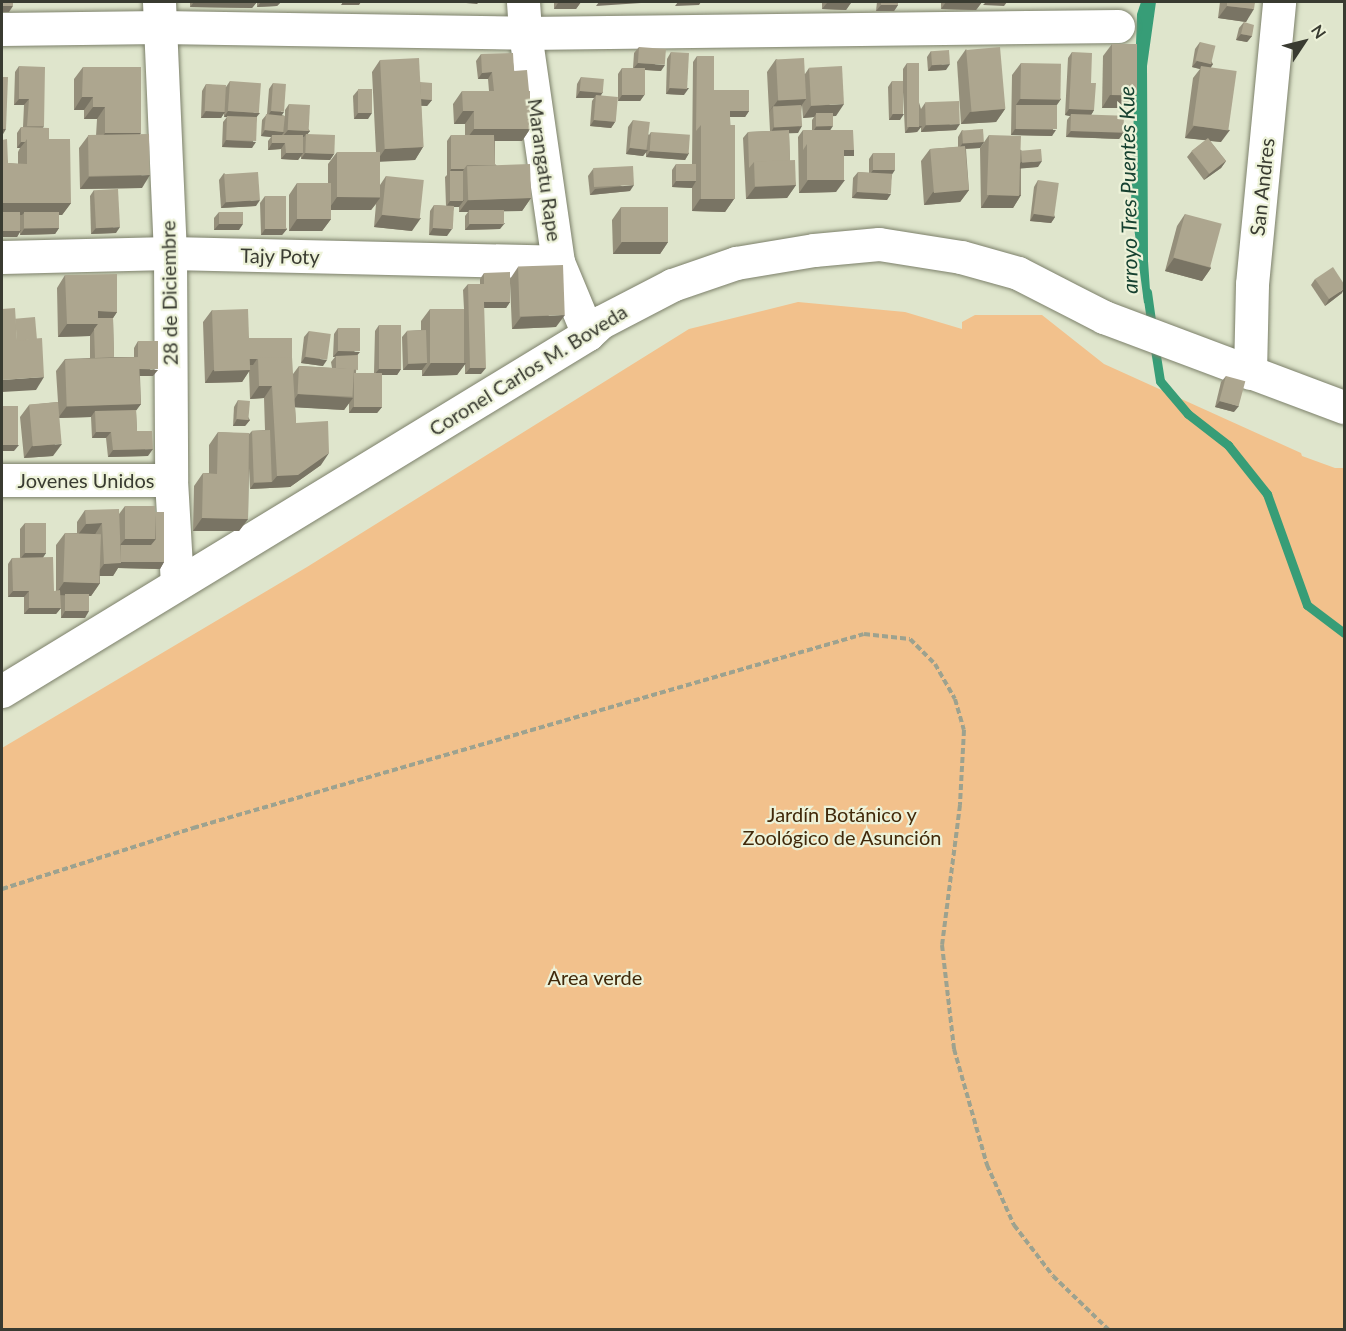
<!DOCTYPE html>
<html>
<head>
<meta charset="utf-8">
<style>
  body { margin:0 }
  #map { position:relative; width:1346px; height:1331px; overflow:hidden; background:#dfe5cc; font-family:Lato,sans-serif }
  div>[style] { position:absolute }
  .green>* { inset:0; background:#f2c18c }
  .water>* { inset:0; background:#379d77 }
  .stream>* { height:9px; margin:-4.5px; padding:0 4.5px; transform-origin:4.5px; border-radius:4.5px; background:#379d77 }
  .path>* { height:4px; margin-top:-2px; transform-origin:0; background:repeating-linear-gradient(90deg,#9da28f 0 6px,transparent 0 9px) }
  .roads { filter:drop-shadow(0 0 2px #7c806a) drop-shadow(0 0 2px #7c806a) }
  .minor>* { height:33px; margin:-16.5px; padding:0 16.5px; transform-origin:16.5px; border-radius:16.5px; background:#fff }
  .tertiary>* { height:33px; margin:-16.5px; padding:0 16.5px; transform-origin:16.5px; border-radius:16.5px; background:#fff }
  .wall>* { inset:0; background:#958f7b }
  .shaded-wall>* { inset:0; background:#797464; transform-origin:0 0 }
  .building>* { inset:0; background:#ada68f; transform-origin:0 0 }
  span { translate:-50% -50%; white-space:nowrap; text-align:center; line-height:1.15; -webkit-text-stroke:4.5px #edf2d9; paint-order:stroke }
  .street-label { font-size:20px; color:#393b31 }
  .park-label { font-size:20px; color:#41290a }
  .water-label { font-size:21px; color:#164130; font-style:italic }
  .frame { position:absolute; inset:0; border:3px solid #393b31; pointer-events:none }
  .north { position:absolute; left:1274px; top:12px; width:60px; height:60px; -webkit-text-stroke:4px #edf2d9; paint-order:stroke; rotate:55deg; font-size:16px; font-weight:700; line-height:24px; text-align:center; color:#393b31 }
  .north::after { content:''; display:block; margin:auto; width:21px; height:27px; background:#393b31; clip-path:polygon(50% 0,100% 100%,50% 72%,0 100%) }
</style>
</head>
<body>
<div id="map">
  <div class="green">
    <div style="clip-path:polygon(798px 302px,905px 312px,962px 329px,962px 322px,975px 315px,1042px 315px,1104px 364px,1301px 453px,1302px 456px,1335px 468px,1344px 468px,1344px 1329px,2px 1329px,2px 748px,307px 567px,689px 329px)"></div>
  </div>
  <div class="water">
    <div style="clip-path:polygon(1141px 2px,1156px 2px,1147px 66px,1148px 261px,1151px 305px,1144px 303px,1131px 204px,1137px 14px)"></div>
  </div>
  <div class="stream">
    <div style="left:1147px;top:292px;width:37px;rotate:82deg"></div>
    <div style="left:1154px;top:343px;width:38px;rotate:81deg"></div>
    <div style="left:1160px;top:381px;width:43px;rotate:49.7deg"></div>
    <div style="left:1188px;top:414px;width:51px;rotate:37.8deg"></div>
    <div style="left:1228px;top:445px;width:63px;rotate:51.5deg"></div>
    <div style="left:1267px;top:494px;width:118px;rotate:70.2deg"></div>
    <div style="left:1307px;top:605px;width:46px;rotate:37.1deg"></div>
  </div>
  <div class="path">
    <div style="left:2px;top:889px;width:201px;rotate:-17.7deg"></div>
    <div style="left:193px;top:828px;width:698px;rotate:-16.13deg"></div>
    <div style="left:864px;top:634px;width:46px;rotate:6.2deg"></div>
    <div style="left:910px;top:639px;width:35px;rotate:45deg"></div>
    <div style="left:935px;top:664px;width:40px;rotate:60.3deg"></div>
    <div style="left:955px;top:699px;width:32px;rotate:74deg"></div>
    <div style="left:964px;top:730px;width:75px;rotate:93.1deg"></div>
    <div style="left:960px;top:805px;width:141px;rotate:97.3deg"></div>
    <div style="left:942px;top:945px;width:105px;rotate:83.4deg"></div>
    <div style="left:954px;top:1049px;width:121px;rotate:74.1deg"></div>
    <div style="left:987px;top:1165px;width:66px;rotate:65.8deg"></div>
    <div style="left:1014px;top:1225px;width:64px;rotate:52.6deg"></div>
    <div style="left:1053px;top:1276px;width:78px;rotate:44deg"></div>
  </div>
  <div class="roads">
    <div class="minor">
      <div style="left:159px;top:2px;width:251px;rotate:87.5deg"></div>
      <div style="left:170px;top:253px;width:227px;rotate:89.7deg"></div>
      <div style="left:171px;top:480px;width:104px;rotate:86.7deg"></div>
      <div style="left:523px;top:2px;width:31px;rotate:86deg"></div>
      <div style="left:525px;top:33px;width:231px;rotate:81.8deg"></div>
      <div style="left:558px;top:262px;width:78px;rotate:67.4deg"></div>
      <div style="left:2px;top:29px;width:158px;rotate:-0.7deg"></div>
      <div style="left:160px;top:27px;width:365px;rotate:0.9deg"></div>
      <div style="left:525px;top:33px;width:593px;rotate:-0.68deg"></div>
      <div style="left:2px;top:257px;width:168px;rotate:-1.4deg"></div>
      <div style="left:170px;top:253px;width:388px;rotate:1.3deg"></div>
      <div style="left:1250px;top:373px;width:89px;rotate:-88.7deg"></div>
      <div style="left:1252px;top:284px;width:283px;rotate:-84.5deg"></div>
      <div style="left:2px;top:480px;width:169px"></div>
    </div>
    <div class="tertiary">
      <div style="left:2px;top:691px;width:686px;rotate:-31.35deg"></div>
      <div style="left:588px;top:334px;width:18px;rotate:-43deg"></div>
      <div style="left:601px;top:322px;width:80px;rotate:-27.5deg"></div>
      <div style="left:672px;top:285px;width:68px;rotate:-19deg"></div>
      <div style="left:736px;top:263px;width:79px;rotate:-9.5deg"></div>
      <div style="left:814px;top:250px;width:65px;rotate:-5.3deg"></div>
      <div style="left:879px;top:244px;width:83px;rotate:9deg"></div>
      <div style="left:961px;top:257px;width:59px;rotate:15.7deg"></div>
      <div style="left:1018px;top:273px;width:97px;rotate:27.1deg"></div>
      <div style="left:1104px;top:317px;width:256px;rotate:20.6deg"></div>
    </div>
  </div>
  <div class="wall">
    <div style="clip-path:polygon(190px 2px,281px 2px,277px 6px,257px 7px,257px 2px,252px 8px,190px 7px)"></div>
    <div style="clip-path:polygon(554px 2px,581px 2px,576px 9px,554px 9px)"></div>
    <div style="clip-path:polygon(822px 2px,851px 2px,846px 10px,822px 9px)"></div>
    <div style="clip-path:polygon(877px 2px,898px 2px,898px 5px,894px 11px,876px 11px)"></div>
    <div style="clip-path:polygon(941px 2px,982px 2px,976px 10px,941px 9px)"></div>
    <div style="clip-path:polygon(1220px 2px,1255px 2px,1246px 22px,1218px 18px)"></div>
    <div style="clip-path:polygon(1244px 22px,1252px 36px,1247px 42px,1236px 40px,1239px 28px)"></div>
    <div style="clip-path:polygon(1200px 42px,1213px 64px,1211px 67px,1221px 142px,1210px 141px,1226px 161px,1221px 168px,1204px 180px,1187px 157px,1192px 151px,1206px 140px,1185px 138px,1193px 78px,1200px 69px,1192px 67px,1195px 49px)"></div>
    <div style="clip-path:polygon(1112px 44px,1127px 108px,1102px 108px,1103px 56px)"></div>
    <div style="clip-path:polygon(639px 47px,661px 71px,645px 70px,645px 94px,640px 101px,618px 101px,618px 74px,622px 68px,633px 68px,634px 53px)"></div>
    <div style="clip-path:polygon(966px 49px,1005px 109px,996px 122px,961px 124px,957px 62px)"></div>
    <div style="clip-path:polygon(931px 51px,946px 70px,928px 71px,927px 57px)"></div>
    <div style="clip-path:polygon(671px 52px,684px 95px,666px 94px,667px 59px)"></div>
    <div style="clip-path:polygon(1072px 52px,1091px 83px,1094px 110px,1091px 115px,1124px 132px,1119px 139px,1066px 137px,1067px 120px,1070px 116px,1065px 115px,1068px 58px)"></div>
    <div style="clip-path:polygon(481px 54px,514px 71px,530px 129px,522px 141px,495px 141px,495px 164px,531px 198px,522px 211px,504px 211px,500px 229px,465px 230px,465px 216px,468px 212px,459px 212px,459px 207px,454px 207px,447px 236px,429px 235px,430px 211px,434px 205px,446px 206px,445px 177px,447px 175px,447px 141px,451px 135px,465px 135px,465px 124px,454px 124px,453px 104px,462px 91px,489px 91px,488px 79px,478px 79px,476px 61px)"></div>
    <div style="clip-path:polygon(697px 56px,714px 90px,749px 111px,745px 117px,730px 117px,734px 199px,725px 212px,692px 211px,692px 188px,672px 187px,672px 170px,676px 164px,692px 164px,693px 62px)"></div>
    <div style="clip-path:polygon(776px 59px,805px 74px,809px 68px,836px 116px,833px 116px,830px 130px,854px 150px,849px 156px,844px 156px,836px 192px,799px 193px,798px 137px,803px 130px,812px 130px,812px 120px,814px 117px,803px 118px,802px 105px,798px 133px,789px 133px,790px 161px,796px 185px,787px 198px,746px 199px,743px 138px,748px 132px,770px 131px,767px 72px)"></div>
    <div style="clip-path:polygon(380px 60px,420px 82px,432px 100px,427px 106px,421px 106px,423px 147px,415px 160px,380px 161px,380px 185px,386px 176px,412px 231px,374px 227px,376px 204px,371px 210px,331px 210px,331px 219px,322px 231px,289px 231px,289px 195px,297px 183px,328px 183px,328px 164px,337px 152px,376px 152px,372px 72px)"></div>
    <div style="clip-path:polygon(907px 63px,921px 109px,925px 103px,956px 130px,921px 132px,921px 127px,917px 132px,905px 133px,903px 92px,900px 120px,889px 120px,888px 87px,892px 81px,903px 81px,903px 69px)"></div>
    <div style="clip-path:polygon(1021px 63px,1061px 99px,1057px 105px,1052px 136px,1011px 135px,1012px 75px)"></div>
    <div style="clip-path:polygon(19px 66px,44px 126px,43px 128px,49px 139px,71px 203px,62px 215px,59px 215px,59px 228px,55px 234px,20px 235px,20px 232px,17px 237px,2px 237px,2px 140px,8px 163px,18px 164px,18px 152px,20px 148px,17px 148px,17px 133px,21px 127px,23px 127px,24px 105px,14px 105px,15px 72px)"></div>
    <div style="clip-path:polygon(83px 67px,140px 135px,142px 188px,80px 189px,79px 148px,88px 136px,96px 136px,97px 119px,84px 119px,84px 110px,74px 110px,74px 79px)"></div>
    <div style="clip-path:polygon(581px 77px,603px 92px,601px 95px,615px 122px,611px 128px,590px 126px,592px 101px,594px 98px,576px 98px,577px 84px)"></div>
    <div style="clip-path:polygon(230px 81px,257px 117px,252px 148px,222px 147px,223px 122px,227px 117px,224px 117px,224px 113px,221px 118px,201px 118px,202px 91px,206px 84px,226px 87px)"></div>
    <div style="clip-path:polygon(273px 83px,282px 115px,285px 116px,285px 110px,289px 104px,310px 131px,307px 134px,334px 154px,330px 160px,301px 159px,301px 156px,298px 160px,281px 159px,281px 149px,268px 150px,268px 141px,271px 137px,261px 136px,262px 120px,267px 114px,269px 89px)"></div>
    <div style="clip-path:polygon(358px 90px,368px 119px,354px 119px,353px 96px)"></div>
    <div style="clip-path:polygon(633px 120px,649px 135px,651px 132px,689px 153px,685px 160px,646px 157px,646px 152px,643px 156px,626px 154px,628px 127px)"></div>
    <div style="clip-path:polygon(962px 130px,984px 142px,980px 148px,966px 149px,969px 190px,960px 202px,924px 205px,921px 161px,930px 149px,958px 147px,958px 137px)"></div>
    <div style="clip-path:polygon(989px 135px,1021px 150px,1038px 167px,1021px 168px,1021px 195px,1013px 208px,981px 208px,980px 148px)"></div>
    <div style="clip-path:polygon(873px 153px,892px 175px,887px 200px,852px 198px,853px 178px,858px 172px,869px 173px,869px 159px)"></div>
    <div style="clip-path:polygon(593px 169px,630px 191px,590px 195px,588px 176px)"></div>
    <div style="clip-path:polygon(224px 173px,256px 206px,221px 208px,219px 180px)"></div>
    <div style="clip-path:polygon(1038px 180px,1055px 217px,1051px 223px,1030px 221px,1034px 187px)"></div>
    <div style="clip-path:polygon(94px 190px,116px 233px,91px 234px,90px 196px)"></div>
    <div style="clip-path:polygon(265px 196px,287px 229px,282px 235px,261px 235px,260px 203px)"></div>
    <div style="clip-path:polygon(621px 207px,668px 242px,660px 254px,613px 254px,612px 220px)"></div>
    <div style="clip-path:polygon(219px 212px,239px 230px,214px 230px,214px 218px)"></div>
    <div style="clip-path:polygon(1185px 214px,1211px 268px,1202px 281px,1165px 271px,1177px 226px)"></div>
    <div style="clip-path:polygon(518px 267px,556px 327px,512px 329px,510px 283px,510px 302px,506px 308px,484px 308px,481px 374px,465px 374px,465px 364px,457px 375px,422px 376px,422px 370px,403px 370px,402px 337px,407px 331px,421px 330px,421px 321px,430px 309px,464px 309px,463px 290px,468px 284px,480px 284px,480px 279px,484px 273px,510px 279px)"></div>
    <div style="clip-path:polygon(65px 275px,117px 312px,113px 318px,114px 357px,134px 357px,134px 348px,138px 341px,153px 376px,140px 376px,141px 404px,136px 410px,137px 431px,148px 456px,108px 457px,106px 438px,92px 438px,91px 417px,59px 418px,53px 456px,24px 458px,20px 417px,29px 405px,58px 402px,56px 371px,65px 359px,90px 358px,90px 336px,58px 337px,57px 288px)"></div>
    <div style="clip-path:polygon(1315px 279px,1342px 293px,1325px 306px,1311px 285px)"></div>
    <div style="clip-path:polygon(212px 310px,249px 338px,293px 374px,299px 366px,332px 368px,331px 362px,335px 357px,333px 357px,334px 334px,338px 328px,357px 355px,356px 373px,374px 373px,375px 331px,379px 325px,401px 369px,397px 375px,382px 375px,382px 407px,377px 413px,349px 413px,349px 403px,344px 410px,295px 407px,296px 423px,321px 465px,290px 487px,250px 489px,249px 468px,248px 519px,239px 531px,193px 531px,194px 486px,203px 473px,209px 473px,209px 445px,218px 432px,249px 434px,252px 431px,265px 430px,264px 398px,250px 399px,249px 371px,242px 382px,205px 383px,203px 322px)"></div>
    <div style="clip-path:polygon(309px 331px,323px 366px,301px 363px,304px 337px)"></div>
    <div style="clip-path:polygon(1226px 376px,1234px 412px,1215px 407px,1221px 382px)"></div>
    <div style="clip-path:polygon(238px 400px,250px 420px,245px 426px,233px 426px,234px 407px)"></div>
    <div style="clip-path:polygon(125px 506px,155px 512px,164px 562px,160px 569px,118px 568px,113px 576px,100px 576px,100px 583px,91px 596px,89px 596px,85px 618px,61px 618px,61px 608px,56px 614px,24px 614px,24px 597px,8px 597px,8px 564px,12px 558px,20px 558px,20px 529px,25px 523px,46px 553px,43px 557px,54px 591px,56px 591px,56px 545px,65px 533px,77px 533px,77px 522px,85px 510px,119px 514px)"></div>
  </div>
  <div class="shaded-wall">
    <div style="clip-path:polygon(194px 2px,257px 2px,252px 8px,190px 7px)"></div>
    <div style="clip-path:polygon(261px 2px,281px 2px,277px 6px,257px 7px)"></div>
    <div style="clip-path:polygon(343px 2px,361px 2px,359px 5px,341px 5px)"></div>
    <div style="clip-path:polygon(374px 2px,407px 2px,406px 3px)"></div>
    <div style="clip-path:polygon(455px 2px,479px 2px,477px 4px)"></div>
    <div style="clip-path:polygon(581px 2px,576px 9px,554px 9px,558px 3px)"></div>
    <div style="clip-path:polygon(599px 2px,642px 2px,641px 3px,596px 6px)"></div>
    <div style="clip-path:polygon(678px 2px,701px 2px,699px 5px,675px 6px)"></div>
    <div style="clip-path:polygon(946px 2px,982px 2px,976px 10px,941px 9px)"></div>
    <div style="clip-path:polygon(986px 2px,1007px 2px,1004px 6px,983px 5px)"></div>
    <div style="clip-path:polygon(827px 3px,851px 3px,846px 10px,822px 9px)"></div>
    <div style="clip-path:polygon(881px 5px,898px 5px,894px 11px,876px 11px)"></div>
    <div style="clip-path:polygon(2px 6px,13px 6px,9px 12px,2px 12px)"></div>
    <div style="clip-path:polygon(1227px 6px,1254px 9px,1246px 22px,1218px 18px)"></div>
    <div style="clip-path:polygon(1241px 34px,1252px 36px,1247px 42px,1236px 40px)"></div>
    <div style="clip-path:polygon(1197px 61px,1213px 64px,1209px 70px,1201px 66px,1200px 69px,1192px 67px)"></div>
    <div style="clip-path:polygon(638px 63px,665px 65px,661px 71px,633px 69px)"></div>
    <div style="clip-path:polygon(950px 64px,946px 70px,928px 71px,932px 65px)"></div>
    <div style="clip-path:polygon(492px 72px,488px 79px,478px 79px,482px 73px)"></div>
    <div style="clip-path:polygon(670px 88px,689px 88px,684px 95px,666px 94px)"></div>
    <div style="clip-path:polygon(580px 91px,603px 92px,598px 99px,596px 95px,594px 98px,576px 98px)"></div>
    <div style="clip-path:polygon(645px 94px,640px 101px,618px 101px,622px 95px)"></div>
    <div style="clip-path:polygon(1110px 95px,1136px 96px,1127px 108px,1102px 108px)"></div>
    <div style="clip-path:polygon(82px 97px,93px 97px,84px 110px,74px 110px)"></div>
    <div style="clip-path:polygon(19px 99px,29px 99px,24px 105px,14px 105px)"></div>
    <div style="clip-path:polygon(419px 99px,432px 100px,427px 106px,415px 105px)"></div>
    <div style="clip-path:polygon(806px 99px,797px 112px,773px 106px,769px 112px,778px 100px)"></div>
    <div style="clip-path:polygon(1020px 99px,1061px 99px,1052px 111px,1016px 105px)"></div>
    <div style="clip-path:polygon(844px 104px,836px 116px,816px 117px,816px 114px,814px 117px,803px 118px,811px 106px)"></div>
    <div style="clip-path:polygon(93px 107px,105px 107px,97px 119px,84px 119px)"></div>
    <div style="clip-path:polygon(1005px 109px,996px 122px,961px 124px,970px 112px)"></div>
    <div style="clip-path:polygon(1069px 109px,1094px 110px,1090px 117px,1071px 114px,1070px 116px,1065px 115px)"></div>
    <div style="clip-path:polygon(206px 111px,225px 112px,221px 118px,201px 118px)"></div>
    <div style="clip-path:polygon(228px 111px,260px 113px,255px 119px,224px 117px)"></div>
    <div style="clip-path:polygon(271px 111px,284px 112px,280px 118px,267px 117px)"></div>
    <div style="clip-path:polygon(463px 111px,474px 111px,465px 124px,454px 124px)"></div>
    <div style="clip-path:polygon(730px 111px,749px 111px,745px 117px,726px 117px)"></div>
    <div style="clip-path:polygon(358px 113px,372px 113px,368px 119px,354px 119px)"></div>
    <div style="clip-path:polygon(893px 114px,904px 114px,900px 120px,889px 120px)"></div>
    <div style="clip-path:polygon(594px 120px,615px 122px,611px 128px,590px 126px)"></div>
    <div style="clip-path:polygon(960px 124px,956px 130px,921px 132px,926px 125px)"></div>
    <div style="clip-path:polygon(802px 126px,798px 133px,770px 134px,774px 127px)"></div>
    <div style="clip-path:polygon(833px 126px,829px 132px,812px 133px,816px 127px)"></div>
    <div style="clip-path:polygon(922px 126px,917px 132px,905px 133px,909px 127px)"></div>
    <div style="clip-path:polygon(1194px 126px,1230px 130px,1221px 142px,1185px 138px)"></div>
    <div style="clip-path:polygon(2px 129px,6px 129px,2px 136px)"></div>
    <div style="clip-path:polygon(474px 129px,530px 129px,522px 141px,465px 141px)"></div>
    <div style="clip-path:polygon(1015px 129px,1056px 130px,1052px 136px,1011px 135px)"></div>
    <div style="clip-path:polygon(265px 130px,284px 132px,280px 138px,272px 135px,271px 137px,261px 136px)"></div>
    <div style="clip-path:polygon(288px 130px,310px 131px,306px 136px,306px 134px,304px 137px,283px 136px)"></div>
    <div style="clip-path:polygon(1071px 131px,1124px 132px,1119px 139px,1066px 137px)"></div>
    <div style="clip-path:polygon(105px 133px,141px 133px,132px 146px,96px 146px)"></div>
    <div style="clip-path:polygon(226px 140px,256px 142px,252px 148px,222px 147px)"></div>
    <div style="clip-path:polygon(21px 142px,25px 142px,20px 148px,17px 148px)"></div>
    <div style="clip-path:polygon(984px 142px,980px 148px,958px 149px,963px 143px)"></div>
    <div style="clip-path:polygon(272px 143px,285px 143px,281px 149px,268px 150px)"></div>
    <div style="clip-path:polygon(423px 147px,415px 160px,376px 162px,385px 149px)"></div>
    <div style="clip-path:polygon(630px 148px,648px 150px,643px 156px,626px 154px)"></div>
    <div style="left:807px;top:150px;width:47px;height:6px"></div>
    <div style="clip-path:polygon(650px 151px,689px 153px,685px 160px,646px 157px)"></div>
    <div style="clip-path:polygon(286px 153px,303px 153px,298px 160px,281px 159px)"></div>
    <div style="clip-path:polygon(305px 153px,334px 154px,330px 160px,301px 159px)"></div>
    <div style="clip-path:polygon(1042px 161px,1038px 167px,1016px 169px,1021px 162px)"></div>
    <div style="clip-path:polygon(1226px 161px,1221px 168px,1204px 180px,1209px 174px)"></div>
    <div style="clip-path:polygon(451px 169px,464px 169px,460px 176px,450px 172px)"></div>
    <div style="clip-path:polygon(873px 170px,895px 170px,891px 176px,869px 176px)"></div>
    <div style="clip-path:polygon(150px 175px,142px 188px,80px 189px,89px 177px)"></div>
    <div style="clip-path:polygon(808px 180px,845px 180px,836px 192px,799px 193px)"></div>
    <div style="clip-path:polygon(676px 181px,696px 181px,692px 188px,672px 187px)"></div>
    <div style="clip-path:polygon(634px 185px,630px 191px,590px 195px,595px 189px)"></div>
    <div style="clip-path:polygon(796px 185px,787px 198px,746px 199px,755px 187px)"></div>
    <div style="clip-path:polygon(969px 190px,960px 202px,924px 205px,933px 192px)"></div>
    <div style="clip-path:polygon(857px 192px,891px 194px,887px 200px,852px 198px)"></div>
    <div style="clip-path:polygon(989px 195px,1021px 195px,1013px 208px,981px 208px)"></div>
    <div style="clip-path:polygon(337px 197px,380px 198px,371px 210px,328px 210px)"></div>
    <div style="clip-path:polygon(531px 198px,522px 211px,469px 212px,469px 210px,468px 212px,459px 212px,468px 200px)"></div>
    <div style="clip-path:polygon(700px 199px,734px 199px,725px 212px,692px 211px)"></div>
    <div style="clip-path:polygon(260px 200px,256px 206px,221px 208px,226px 202px)"></div>
    <div style="clip-path:polygon(464px 200px,459px 207px,446px 207px,450px 201px)"></div>
    <div style="clip-path:polygon(2px 203px,71px 203px,62px 215px,24px 215px,24px 213px,22px 215px,2px 215px)"></div>
    <div style="clip-path:polygon(1034px 214px,1055px 217px,1051px 223px,1030px 221px)"></div>
    <div style="clip-path:polygon(382px 215px,421px 218px,412px 231px,374px 227px)"></div>
    <div style="clip-path:polygon(297px 219px,331px 219px,322px 231px,289px 231px)"></div>
    <div style="clip-path:polygon(505px 223px,500px 229px,465px 230px,470px 224px)"></div>
    <div style="clip-path:polygon(219px 224px,243px 224px,239px 230px,214px 230px)"></div>
    <div style="clip-path:polygon(120px 227px,116px 233px,91px 234px,96px 228px)"></div>
    <div style="clip-path:polygon(59px 228px,55px 234px,20px 235px,24px 229px)"></div>
    <div style="clip-path:polygon(433px 228px,452px 229px,447px 236px,429px 235px)"></div>
    <div style="clip-path:polygon(265px 229px,287px 229px,282px 235px,261px 235px)"></div>
    <div style="clip-path:polygon(21px 230px,17px 237px,2px 237px,2px 231px)"></div>
    <div style="clip-path:polygon(622px 242px,668px 242px,660px 254px,613px 254px)"></div>
    <div style="clip-path:polygon(1174px 258px,1211px 268px,1202px 281px,1165px 271px)"></div>
    <div style="clip-path:polygon(1344px 289px,1342px 293px,1325px 306px,1329px 299px)"></div>
    <div style="clip-path:polygon(484px 302px,510px 302px,506px 308px,480px 308px)"></div>
    <div style="clip-path:polygon(98px 311px,117px 312px,109px 324px,98px 324px,90px 336px,58px 337px,67px 324px)"></div>
    <div style="clip-path:polygon(565px 315px,556px 327px,512px 329px,521px 317px)"></div>
    <div style="clip-path:polygon(338px 351px,360px 352px,355px 358px,336px 356px,333px 357px)"></div>
    <div style="clip-path:polygon(305px 357px,327px 360px,323px 366px,301px 363px)"></div>
    <div style="clip-path:polygon(247px 359px,257px 359px,253px 365px,243px 365px)"></div>
    <div style="clip-path:polygon(427px 363px,422px 370px,403px 370px,408px 364px)"></div>
    <div style="clip-path:polygon(431px 363px,466px 363px,457px 375px,422px 376px)"></div>
    <div style="clip-path:polygon(470px 368px,486px 368px,481px 374px,465px 374px)"></div>
    <div style="clip-path:polygon(138px 369px,158px 370px,153px 376px,134px 376px)"></div>
    <div style="clip-path:polygon(379px 369px,401px 369px,397px 375px,374px 375px)"></div>
    <div style="clip-path:polygon(213px 370px,250px 370px,242px 382px,205px 383px)"></div>
    <div style="clip-path:polygon(44px 377px,36px 390px,2px 392px,2px 380px)"></div>
    <div style="clip-path:polygon(259px 386px,272px 386px,264px 398px,250px 399px)"></div>
    <div style="clip-path:polygon(298px 394px,353px 398px,344px 410px,289px 407px)"></div>
    <div style="clip-path:polygon(1220px 401px,1239px 406px,1234px 412px,1215px 407px)"></div>
    <div style="clip-path:polygon(141px 404px,132px 416px,95px 411px,91px 417px,58px 418px,67px 406px)"></div>
    <div style="clip-path:polygon(353px 407px,382px 407px,377px 413px,349px 413px)"></div>
    <div style="clip-path:polygon(237px 419px,250px 420px,245px 426px,233px 426px)"></div>
    <div style="clip-path:polygon(96px 432px,111px 432px,106px 438px,92px 438px)"></div>
    <div style="clip-path:polygon(62px 444px,53px 456px,24px 458px,32px 446px)"></div>
    <div style="clip-path:polygon(2px 445px,19px 445px,14px 451px,2px 451px)"></div>
    <div style="clip-path:polygon(153px 449px,148px 456px,108px 457px,113px 450px)"></div>
    <div style="clip-path:polygon(329px 453px,321px 465px,290px 487px,250px 489px,254px 483px,272px 482px,277px 476px)"></div>
    <div style="clip-path:polygon(202px 518px,248px 519px,239px 531px,193px 531px)"></div>
    <div style="clip-path:polygon(102px 523px,94px 536px,77px 536px,86px 524px)"></div>
    <div style="clip-path:polygon(125px 539px,156px 539px,147px 552px,120px 545px)"></div>
    <div style="clip-path:polygon(25px 553px,46px 553px,42px 559px,20px 559px)"></div>
    <div style="clip-path:polygon(120px 562px,164px 562px,160px 569px,118px 568px,113px 576px,95px 576px,104px 564px)"></div>
    <div style="clip-path:polygon(64px 582px,100px 583px,91px 596px,55px 595px)"></div>
    <div style="clip-path:polygon(13px 591px,29px 591px,24px 597px,8px 597px)"></div>
    <div style="clip-path:polygon(29px 608px,61px 608px,56px 614px,24px 614px)"></div>
    <div style="clip-path:polygon(65px 611px,89px 611px,85px 618px,61px 618px)"></div>
  </div>
  <div class="building">
    <div style="left:2px;top:2px;width:11px;height:4px"></div>
    <div style="left:827px;top:2px;width:24px;height:1px"></div>
    <div style="left:881px;top:2px;width:17px;height:3px"></div>
    <div style="clip-path:polygon(1227px 2px,1255px 2px,1254px 9px,1227px 6px)"></div>
    <div style="clip-path:polygon(1244px 22px,1254px 25px,1252px 36px,1241px 34px)"></div>
    <div style="left:1200px;top:42px;width:16px;height:19px;rotate:14deg"></div>
    <div style="left:1112px;top:44px;width:25px;height:51px"></div>
    <div style="left:639px;top:47px;width:27px;height:16px;rotate:4deg"></div>
    <div style="left:1000px;top:47px;width:62px;height:34px;rotate:85deg"></div>
    <div style="left:949px;top:50px;width:14px;height:18px;rotate:86deg"></div>
    <div style="left:671px;top:52px;width:18px;height:36px;rotate:3deg"></div>
    <div style="clip-path:polygon(1072px 52px,1092px 53px,1091px 83px,1096px 83px,1094px 110px,1069px 109px)"></div>
    <div style="clip-path:polygon(513px 53px,514px 71px,527px 70px,529px 91px,494px 91px,492px 72px,482px 73px,481px 54px)"></div>
    <div style="clip-path:polygon(697px 56px,714px 56px,714px 90px,749px 90px,749px 111px,730px 111px,730px 125px,701px 125px,696px 131px)"></div>
    <div style="left:419px;top:58px;width:89px;height:39px;rotate:87deg"></div>
    <div style="left:804px;top:58px;width:41px;height:28px;rotate:87deg"></div>
    <div style="left:907px;top:63px;width:12px;height:64px"></div>
    <div style="left:1021px;top:63px;width:40px;height:36px;rotate:1deg"></div>
    <div style="clip-path:polygon(19px 66px,45px 67px,44px 126px,27px 126px,29px 99px,19px 99px)"></div>
    <div style="left:842px;top:66px;width:38px;height:33px;rotate:87deg"></div>
    <div style="left:1201px;top:66px;width:36px;height:60px;rotate:8deg"></div>
    <div style="clip-path:polygon(83px 67px,141px 67px,141px 133px,105px 133px,105px 107px,93px 107px,93px 97px,82px 97px)"></div>
    <div style="left:622px;top:68px;width:23px;height:27px"></div>
    <div style="clip-path:polygon(2px 77px,8px 77px,6px 129px,2px 129px)"></div>
    <div style="left:581px;top:77px;width:23px;height:14px;rotate:5deg"></div>
    <div style="left:230px;top:81px;width:31px;height:30px;rotate:4deg"></div>
    <div style="left:892px;top:81px;width:11px;height:33px"></div>
    <div style="clip-path:polygon(420px 82px,432px 83px,432px 100px,421px 99px)"></div>
    <div style="left:273px;top:83px;width:13px;height:28px;rotate:4deg"></div>
    <div style="left:206px;top:84px;width:20px;height:27px;rotate:3deg"></div>
    <div style="left:372px;top:89px;width:24px;height:14px;rotate:90deg"></div>
    <div style="clip-path:polygon(462px 91px,530px 91px,530px 129px,474px 129px,474px 111px,463px 111px)"></div>
    <div style="left:596px;top:95px;width:22px;height:25px;rotate:5deg"></div>
    <div style="left:959px;top:101px;width:23px;height:34px;rotate:88deg"></div>
    <div style="left:289px;top:104px;width:21px;height:26px;rotate:3deg"></div>
    <div style="left:801px;top:105px;width:21px;height:28px;rotate:87deg"></div>
    <div style="left:1016px;top:105px;width:41px;height:24px"></div>
    <div style="left:833px;top:113px;width:13px;height:17px;rotate:90deg"></div>
    <div style="left:266px;top:114px;width:19px;height:16px;rotate:6deg"></div>
    <div style="left:1071px;top:114px;width:53px;height:17px;rotate:2deg"></div>
    <div style="left:227px;top:116px;width:30px;height:24px;rotate:2deg"></div>
    <div style="left:633px;top:120px;width:17px;height:28px;rotate:7deg"></div>
    <div style="left:701px;top:125px;width:34px;height:74px"></div>
    <div style="clip-path:polygon(21px 127px,49px 128px,49px 139px,27px 139px,25px 142px,21px 142px)"></div>
    <div style="left:983px;top:129px;width:13px;height:21px;rotate:86deg"></div>
    <div style="clip-path:polygon(789px 130px,790px 161px,754px 162px,749px 168px,748px 132px)"></div>
    <div style="clip-path:polygon(803px 130px,853px 130px,854px 150px,844px 150px,844px 144px,807px 144px,803px 150px)"></div>
    <div style="left:651px;top:132px;width:39px;height:19px;rotate:4deg"></div>
    <div style="left:149px;top:134px;width:41px;height:61px;rotate:89deg"></div>
    <div style="left:306px;top:134px;width:29px;height:19px;rotate:2deg"></div>
    <div style="clip-path:polygon(272px 135px,303px 135px,303px 153px,286px 153px,285px 143px,272px 143px)"></div>
    <div style="clip-path:polygon(451px 135px,494px 135px,495px 165px,467px 165px,464px 169px,451px 169px)"></div>
    <div style="left:989px;top:135px;width:32px;height:60px;rotate:2deg"></div>
    <div style="left:1208px;top:138px;width:29px;height:21px;rotate:52deg"></div>
    <div style="clip-path:polygon(7px 139px,8px 163px,27px 164px,27px 139px,70px 139px,71px 203px,2px 203px,2px 140px)"></div>
    <div style="left:807px;top:144px;width:37px;height:36px"></div>
    <div style="left:965px;top:146px;width:44px;height:35px;rotate:85deg"></div>
    <div style="left:1041px;top:149px;width:12px;height:20px;rotate:85deg"></div>
    <div style="left:337px;top:152px;width:43px;height:45px"></div>
    <div style="left:873px;top:153px;width:22px;height:17px"></div>
    <div style="left:795px;top:160px;width:25px;height:41px;rotate:88deg"></div>
    <div style="left:530px;top:164px;width:34px;height:63px;rotate:88deg"></div>
    <div style="left:676px;top:164px;width:20px;height:17px"></div>
    <div style="left:633px;top:166px;width:19px;height:40px;rotate:87deg"></div>
    <div style="left:450px;top:171px;width:13px;height:30px"></div>
    <div style="left:258px;top:172px;width:28px;height:34px;rotate:86deg"></div>
    <div style="left:858px;top:172px;width:34px;height:20px;rotate:3deg"></div>
    <div style="left:386px;top:176px;width:38px;height:39px;rotate:6deg"></div>
    <div style="left:1038px;top:180px;width:21px;height:34px;rotate:8deg"></div>
    <div style="left:297px;top:183px;width:34px;height:36px"></div>
    <div style="left:118px;top:189px;width:38px;height:24px;rotate:87deg"></div>
    <div style="left:265px;top:196px;width:21px;height:33px"></div>
    <div style="left:434px;top:205px;width:20px;height:23px;rotate:3deg"></div>
    <div style="left:621px;top:207px;width:47px;height:35px"></div>
    <div style="left:469px;top:210px;width:35px;height:14px"></div>
    <div style="left:2px;top:212px;width:18px;height:19px"></div>
    <div style="left:59px;top:212px;width:16px;height:35px;rotate:90deg"></div>
    <div style="left:219px;top:212px;width:24px;height:12px"></div>
    <div style="left:1185px;top:214px;width:38px;height:45px;rotate:15deg"></div>
    <div style="left:563px;top:265px;width:50px;height:45px;rotate:88deg"></div>
    <div style="clip-path:polygon(1333px 267px,1344px 284px,1344px 289px,1329px 299px,1315px 279px)"></div>
    <div style="clip-path:polygon(510px 272px,510px 302px,484px 302px,486px 368px,470px 368px,468px 284px,484px 284px,484px 273px)"></div>
    <div style="clip-path:polygon(117px 274px,117px 312px,98px 311px,98px 324px,67px 324px,65px 275px)"></div>
    <div style="clip-path:polygon(15px 308px,17px 340px,42px 338px,44px 377px,2px 380px,2px 309px)"></div>
    <div style="left:248px;top:309px;width:61px;height:36px;rotate:88deg"></div>
    <div style="left:430px;top:309px;width:34px;height:54px"></div>
    <div style="left:35px;top:317px;width:22px;height:20px;rotate:85deg"></div>
    <div style="clip-path:polygon(98px 318px,113px 318px,114px 357px,95px 358px,94px 329px,98px 324px)"></div>
    <div style="left:379px;top:325px;width:22px;height:44px"></div>
    <div style="left:338px;top:328px;width:22px;height:23px"></div>
    <div style="left:426px;top:330px;width:33px;height:19px;rotate:88deg"></div>
    <div style="left:309px;top:331px;width:22px;height:26px;rotate:8deg"></div>
    <div style="left:249px;top:338px;width:43px;height:21px"></div>
    <div style="left:138px;top:341px;width:20px;height:28px"></div>
    <div style="clip-path:polygon(358px 355px,358px 370px,336px 368px,336px 356px)"></div>
    <div style="left:139px;top:357px;width:47px;height:74px;rotate:88deg"></div>
    <div style="clip-path:polygon(292px 357px,296px 423px,328px 421px,329px 453px,298px 475px,277px 476px,272px 386px,259px 386px,258px 358px)"></div>
    <div style="left:299px;top:366px;width:55px;height:28px;rotate:3deg"></div>
    <div style="left:354px;top:373px;width:28px;height:34px"></div>
    <div style="left:1226px;top:376px;width:20px;height:26px;rotate:15deg"></div>
    <div style="left:238px;top:400px;width:12px;height:19px;rotate:5deg"></div>
    <div style="left:58px;top:402px;width:42px;height:29px;rotate:85deg"></div>
    <div style="left:2px;top:406px;width:16px;height:39px"></div>
    <div style="clip-path:polygon(136px 410px,137px 431px,152px 431px,153px 449px,113px 450px,111px 432px,96px 432px,95px 411px)"></div>
    <div style="left:270px;top:430px;width:52px;height:18px;rotate:88deg"></div>
    <div style="clip-path:polygon(218px 432px,249px 433px,248px 519px,202px 518px,203px 473px,217px 474px)"></div>
    <div style="left:125px;top:506px;width:30px;height:33px"></div>
    <div style="clip-path:polygon(119px 509px,121px 563px,104px 564px,102px 523px,86px 524px,85px 510px)"></div>
    <div style="clip-path:polygon(155px 512px,164px 512px,164px 562px,121px 562px,121px 545px,151px 545px,156px 539px)"></div>
    <div style="left:25px;top:523px;width:21px;height:30px"></div>
    <div style="left:65px;top:533px;width:36px;height:49px;rotate:2deg"></div>
    <div style="clip-path:polygon(53px 557px,54px 591px,60px 590px,61px 608px,29px 608px,29px 591px,13px 591px,12px 558px)"></div>
    <div style="left:65px;top:594px;width:24px;height:17px"></div>
  </div>
  <div class="street-label">
    <span style="left:545px;top:170px;rotate:82deg">Marangatu Rape</span>
    <span style="left:1262px;top:187px;rotate:-84deg">San Andres</span>
    <span style="left:280px;top:256px;rotate:1deg">Tajy Poty</span>
    <span style="left:169px;top:293px;rotate:-91deg">28 de Diciembre</span>
    <span style="left:528px;top:370px;rotate:-32deg">Coronel Carlos M. Boveda</span>
    <span style="left:86px;top:480px">Jovenes Unidos</span>
  </div>
  <div class="park-label">
    <span style="left:842px;top:826px">Jardín Botánico y<br>Zoológico de Asunción</span>
    <span style="left:595px;top:977px">Area verde</span>
  </div>
  <div class="water-label">
    <span style="left:1128px;top:190px;rotate:-91deg">arroyo Tres Puentes Kue</span>
  </div>
  <div class="frame"></div>
  <div class="north">N</div>
</div>
</body>
</html>
